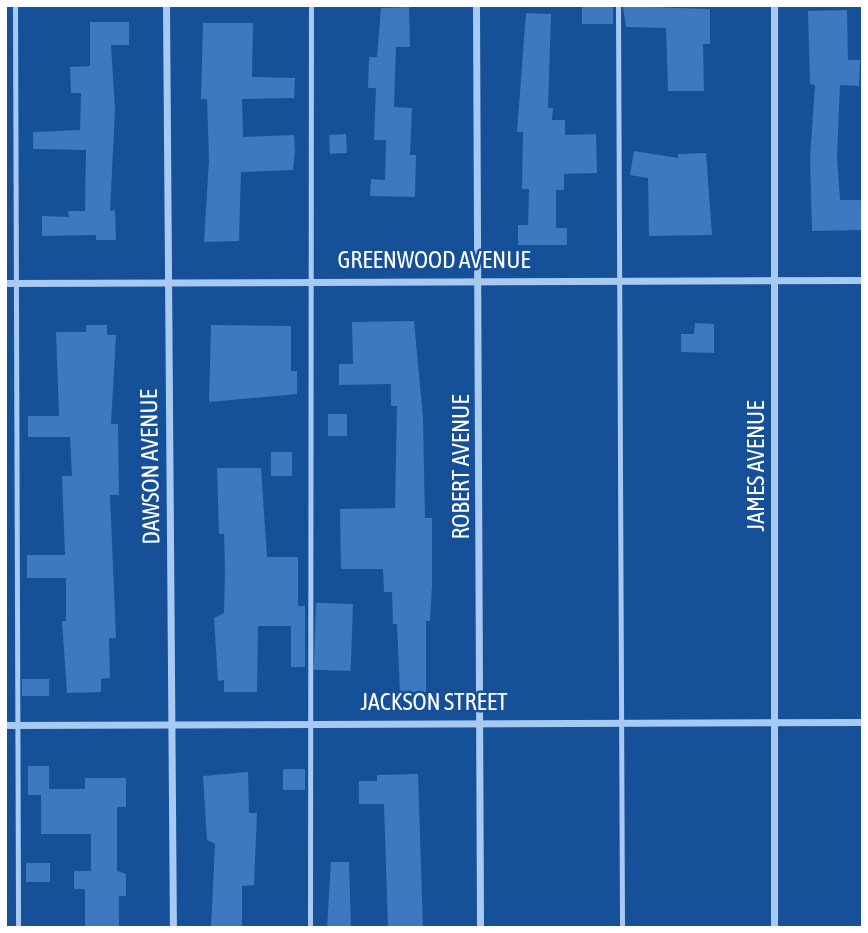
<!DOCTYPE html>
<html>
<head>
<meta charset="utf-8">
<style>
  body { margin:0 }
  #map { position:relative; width:868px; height:933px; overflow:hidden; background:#155098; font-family:"Asap Condensed",sans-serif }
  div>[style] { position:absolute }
  .building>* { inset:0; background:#3d79bf; transform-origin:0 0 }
  .service>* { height:5px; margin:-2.5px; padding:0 2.5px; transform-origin:2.5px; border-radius:2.5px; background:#a8caf2 }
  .minor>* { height:7px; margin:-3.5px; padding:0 3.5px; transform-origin:3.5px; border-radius:3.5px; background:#a8caf2 }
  span { translate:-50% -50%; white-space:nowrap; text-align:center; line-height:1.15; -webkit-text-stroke:5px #155098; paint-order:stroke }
  .street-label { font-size:24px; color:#fff }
  .frame { position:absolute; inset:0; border:7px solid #fff; pointer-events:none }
</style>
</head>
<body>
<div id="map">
  <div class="building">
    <div style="left:613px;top:6px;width:18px;height:31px;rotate:90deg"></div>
    <div style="clip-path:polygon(623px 6px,710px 9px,710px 44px,703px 44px,704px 91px,668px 91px,666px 28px,626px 27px)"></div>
    <div style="clip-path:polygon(409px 7px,410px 47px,396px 47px,394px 107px,412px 108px,410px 155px,416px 155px,415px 197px,370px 196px,371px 179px,385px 180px,386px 140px,374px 140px,376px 88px,368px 88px,369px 57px,377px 57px,381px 8px)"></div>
    <div style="clip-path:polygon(847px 10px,848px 60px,860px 60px,859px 86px,840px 85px,837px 157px,840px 200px,863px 200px,863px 230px,812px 231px,810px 158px,815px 85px,810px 84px,808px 11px)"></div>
    <div style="clip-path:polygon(526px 13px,551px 14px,548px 108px,553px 108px,552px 120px,565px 120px,565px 135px,596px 134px,597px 173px,564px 174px,564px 190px,556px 190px,556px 228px,567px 228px,567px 245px,518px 245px,518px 225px,528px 225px,529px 189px,522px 189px,523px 132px,517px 132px)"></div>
    <div style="clip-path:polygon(90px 22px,129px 22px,129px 45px,111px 45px,115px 110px,110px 211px,115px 210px,116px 240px,96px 240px,96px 235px,42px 236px,42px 216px,69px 217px,68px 211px,85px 211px,86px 150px,33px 149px,33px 132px,80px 130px,81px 93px,71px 93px,70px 67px,90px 66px)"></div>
    <div style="clip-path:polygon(203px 23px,253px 23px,252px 77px,295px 78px,294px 98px,242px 99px,243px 137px,294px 135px,295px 151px,293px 170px,241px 172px,239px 241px,204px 242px,209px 160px,207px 99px,201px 99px)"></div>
    <div style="left:346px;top:134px;width:19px;height:17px;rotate:87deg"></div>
    <div style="clip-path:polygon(634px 151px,678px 158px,678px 154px,706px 153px,712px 235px,649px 236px,648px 178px,630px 175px)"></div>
    <div style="clip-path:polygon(414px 321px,423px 417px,425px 518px,432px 518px,432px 586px,430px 621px,426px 621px,426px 692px,400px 692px,397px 624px,393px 624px,392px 592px,384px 592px,383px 569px,341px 569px,340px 509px,395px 508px,397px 406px,391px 406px,391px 384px,339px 385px,339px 364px,353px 364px,352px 322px)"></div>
    <div style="clip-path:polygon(695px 323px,714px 324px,714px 353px,681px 352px,681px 334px,694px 334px)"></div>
    <div style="clip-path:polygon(86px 325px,107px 325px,107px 335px,116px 335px,111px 424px,118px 424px,119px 495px,110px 495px,116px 638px,109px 638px,110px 678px,101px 679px,101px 692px,67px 693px,62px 621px,66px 621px,66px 578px,27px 578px,27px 555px,65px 555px,62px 476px,72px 476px,70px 437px,28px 437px,28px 416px,59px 416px,56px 332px,86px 332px)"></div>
    <div style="clip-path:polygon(211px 325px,291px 326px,291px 371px,297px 371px,297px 394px,209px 402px)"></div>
    <div style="left:328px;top:414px;width:19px;height:22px"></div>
    <div style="left:271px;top:452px;width:21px;height:24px"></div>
    <div style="clip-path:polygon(217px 468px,261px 468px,267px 557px,298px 557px,298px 606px,305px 606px,305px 667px,291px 667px,291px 626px,258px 626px,257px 692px,224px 692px,224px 680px,218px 681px,214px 618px,224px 613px,225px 568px,224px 534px,219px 534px)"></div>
    <div style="left:353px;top:604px;width:67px;height:37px;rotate:92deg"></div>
    <div style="left:22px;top:679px;width:27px;height:17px"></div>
    <div style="clip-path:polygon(28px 766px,49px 766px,49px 789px,85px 789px,85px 778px,126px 778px,126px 807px,117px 807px,117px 871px,126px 874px,126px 896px,119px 896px,119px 928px,85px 928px,85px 889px,74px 889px,74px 871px,91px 871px,91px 834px,41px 834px,41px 795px,28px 795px)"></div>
    <div style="left:283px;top:769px;width:22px;height:21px"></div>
    <div style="clip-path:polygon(248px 772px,249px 813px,257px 813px,254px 885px,242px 886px,242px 928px,211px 928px,215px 844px,207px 840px,203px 776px)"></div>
    <div style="clip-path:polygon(418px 774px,423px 928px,388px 928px,384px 804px,359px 804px,359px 781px,377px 781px,377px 775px)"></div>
    <div style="clip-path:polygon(331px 862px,349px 862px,351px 928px,327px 928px)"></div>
    <div style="left:26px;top:863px;width:24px;height:19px"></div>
  </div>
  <div class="service">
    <div style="left:15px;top:5px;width:923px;rotate:89.81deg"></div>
    <div style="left:618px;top:5px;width:923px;rotate:89.75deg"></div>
    <div style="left:310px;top:928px;width:923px;rotate:-89.94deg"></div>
  </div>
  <div class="minor">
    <div style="left:166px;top:5px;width:923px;rotate:89.57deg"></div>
    <div style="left:476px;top:5px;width:923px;rotate:89.75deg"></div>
    <div style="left:774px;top:5px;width:923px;rotate:90deg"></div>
    <div style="left:5px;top:283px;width:858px;rotate:-0.2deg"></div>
    <div style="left:5px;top:725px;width:858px;rotate:-0.2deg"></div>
  </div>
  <div class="street-label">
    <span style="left:434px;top:260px">GREENWOOD AVENUE</span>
    <span style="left:756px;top:466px;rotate:-90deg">JAMES AVENUE</span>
    <span style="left:150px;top:467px;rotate:-91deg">DAWSON AVENUE</span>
    <span style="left:461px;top:467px;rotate:-90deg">ROBERT AVENUE</span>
    <span style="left:434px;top:702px">JACKSON STREET</span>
  </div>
  <div class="frame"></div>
</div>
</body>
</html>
